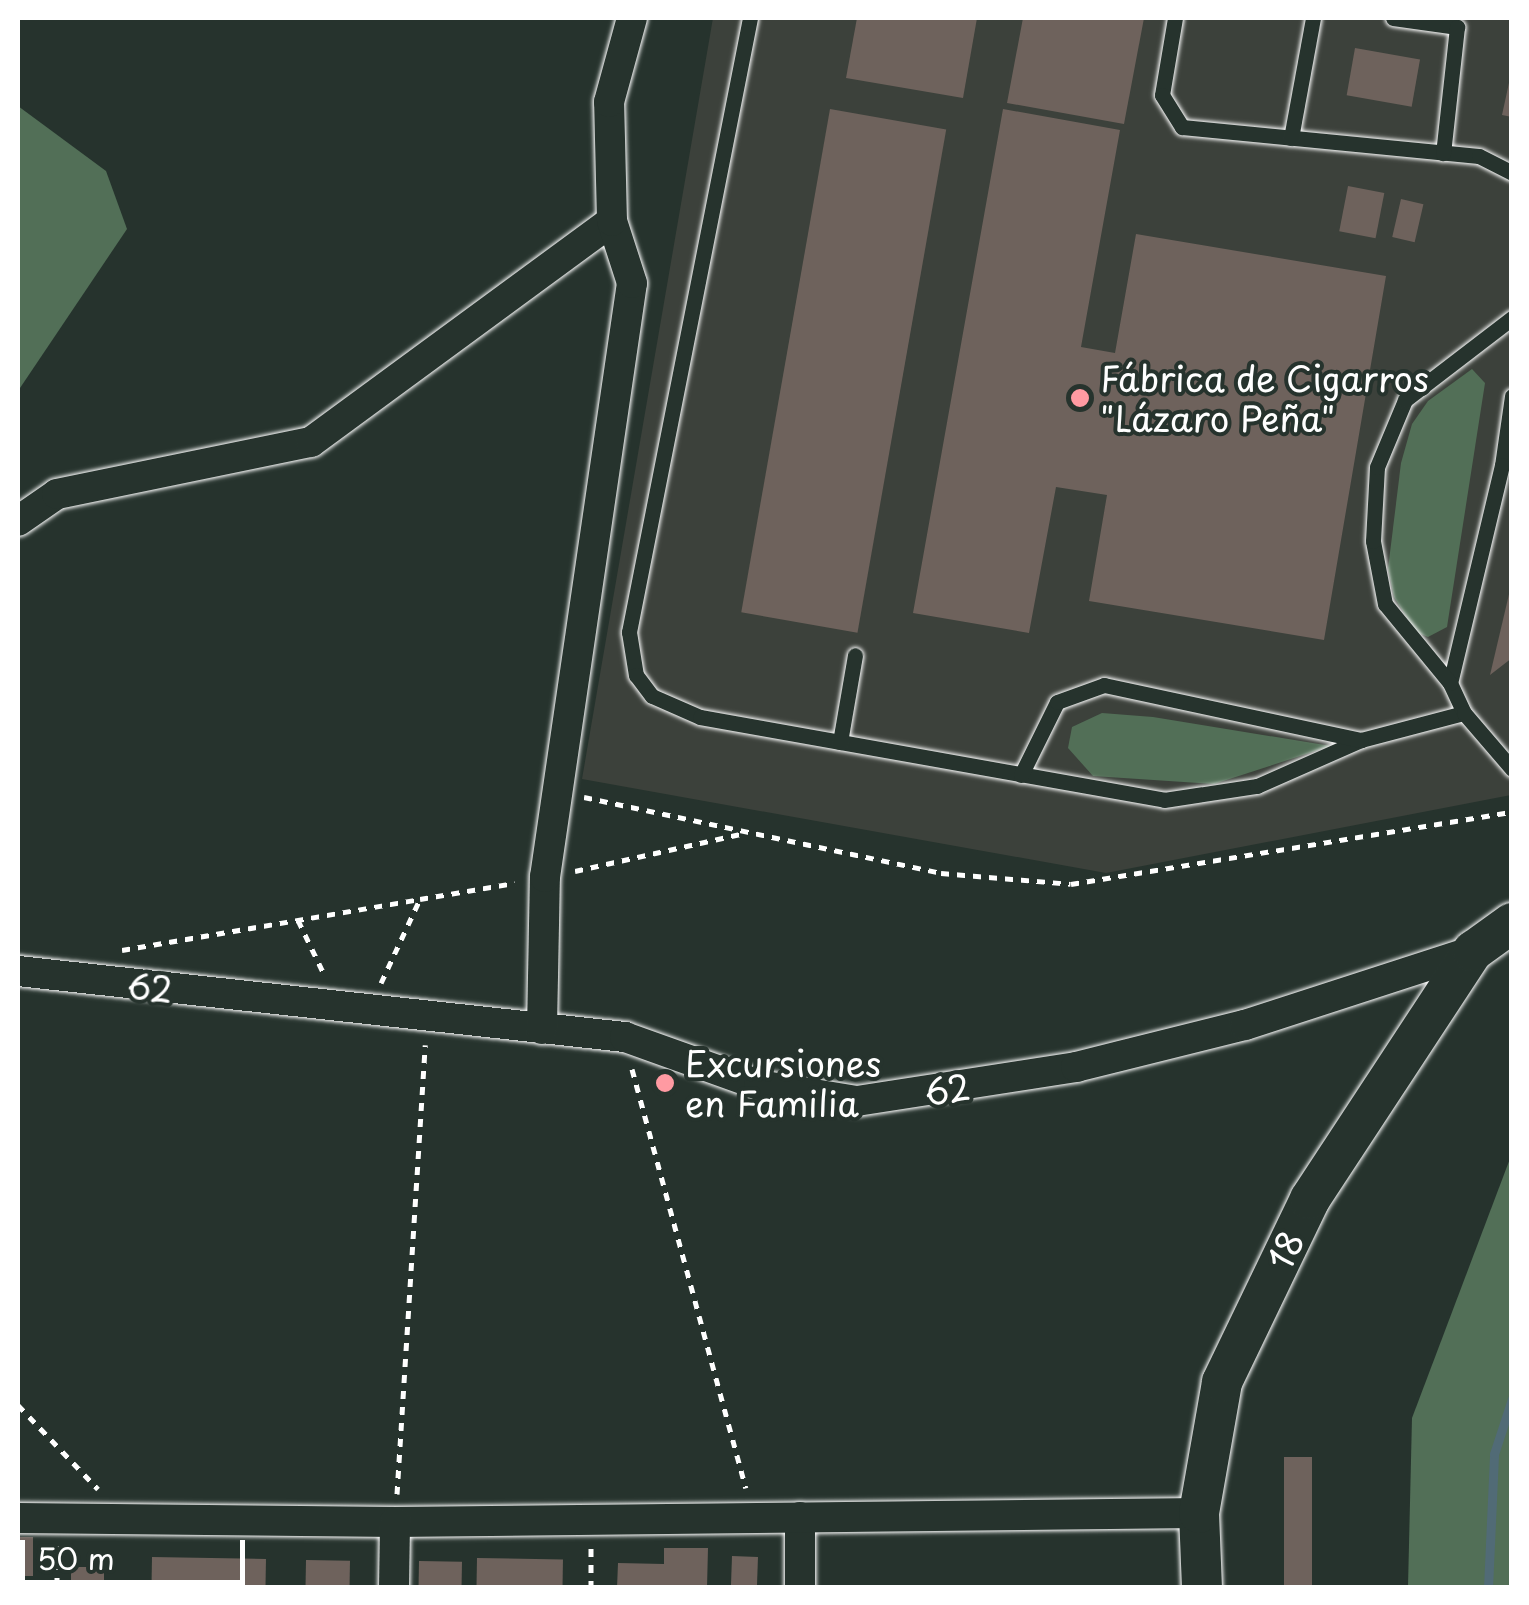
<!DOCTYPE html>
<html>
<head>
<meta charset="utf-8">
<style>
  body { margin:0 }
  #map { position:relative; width:1529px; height:1605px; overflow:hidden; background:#26332d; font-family:"Playpen Sans",sans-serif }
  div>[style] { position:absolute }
  .built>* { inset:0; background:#3c413b }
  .green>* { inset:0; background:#526f57 }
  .stream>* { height:9px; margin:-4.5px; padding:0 4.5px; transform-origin:4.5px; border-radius:4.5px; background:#516b76 }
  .building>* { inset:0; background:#6e625c; transform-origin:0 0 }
  .path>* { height:5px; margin-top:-2.5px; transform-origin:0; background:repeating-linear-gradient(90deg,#fff 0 8px,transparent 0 16px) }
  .roads { filter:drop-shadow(0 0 2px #fff) drop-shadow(0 0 2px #fff) }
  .lane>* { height:15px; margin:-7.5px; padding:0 7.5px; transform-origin:7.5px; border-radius:7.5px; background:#26332d }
  .street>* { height:30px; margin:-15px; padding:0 15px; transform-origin:15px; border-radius:15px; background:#26332d }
  .secondary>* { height:40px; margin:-20px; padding:0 20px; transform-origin:20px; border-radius:20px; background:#26332d }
  .dots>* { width:28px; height:28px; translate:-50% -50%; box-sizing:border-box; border:5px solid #26332d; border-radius:50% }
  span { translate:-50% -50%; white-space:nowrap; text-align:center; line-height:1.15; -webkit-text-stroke:8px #26332d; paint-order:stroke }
  .poi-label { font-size:35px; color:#fff }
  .left { translate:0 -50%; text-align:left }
  .street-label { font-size:35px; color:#fff }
  .frame { position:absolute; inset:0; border:20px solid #fff; pointer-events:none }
  .scale { position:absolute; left:20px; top:1540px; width:225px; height:45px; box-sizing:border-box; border:5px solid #fff; border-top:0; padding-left:12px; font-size:30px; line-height:35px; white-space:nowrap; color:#fff; -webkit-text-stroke:8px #26332d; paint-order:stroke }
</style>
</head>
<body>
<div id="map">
  <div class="built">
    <div style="clip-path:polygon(713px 18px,1511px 18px,1511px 795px,1106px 873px,582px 779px)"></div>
  </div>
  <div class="green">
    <div style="clip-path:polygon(18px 106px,106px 171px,127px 229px,18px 391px)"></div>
    <div style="clip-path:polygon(1472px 369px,1485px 383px,1447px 627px,1428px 637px,1416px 632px,1394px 597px,1388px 569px,1401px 463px,1412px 424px,1428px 401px)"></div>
    <div style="clip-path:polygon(1102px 713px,1153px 717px,1331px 746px,1214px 784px,1093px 776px,1068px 748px,1072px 727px)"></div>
    <div style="clip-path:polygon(1511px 1156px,1511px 1587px,1408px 1587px,1412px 1418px)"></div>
  </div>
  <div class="stream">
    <div style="left:1488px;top:1588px;width:134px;rotate:-87.4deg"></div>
    <div style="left:1494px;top:1454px;width:58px;rotate:-71.9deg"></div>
  </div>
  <div class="building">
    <div style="clip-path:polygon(857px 18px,977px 18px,963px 98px,846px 78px)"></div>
    <div style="clip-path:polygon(1023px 18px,1144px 18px,1124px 124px,1007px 103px)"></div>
    <div style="left:1355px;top:48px;width:66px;height:48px;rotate:10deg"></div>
    <div style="clip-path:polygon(1512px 69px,1512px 117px,1502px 115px)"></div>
    <div style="left:830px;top:109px;width:118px;height:511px;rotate:10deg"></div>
    <div style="clip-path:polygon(1003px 109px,1120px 130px,1081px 347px,1115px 353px,1136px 234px,1386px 276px,1324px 640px,1089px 601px,1107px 495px,1056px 487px,1029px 633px,913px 613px)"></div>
    <div style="left:1348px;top:186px;width:37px;height:46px;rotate:11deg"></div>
    <div style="left:1401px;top:199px;width:23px;height:39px;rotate:13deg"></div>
    <div style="clip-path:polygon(1510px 590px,1512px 658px,1490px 675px)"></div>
    <div style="left:1312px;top:1457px;width:131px;height:28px;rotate:90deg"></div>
    <div style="left:18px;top:1537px;width:15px;height:39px"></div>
    <div style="clip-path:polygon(664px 1548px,708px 1548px,707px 1588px,617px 1588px,618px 1563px,664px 1564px)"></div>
    <div style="left:732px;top:1556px;width:26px;height:32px;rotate:2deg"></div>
    <div style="left:152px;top:1557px;width:114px;height:31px;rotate:1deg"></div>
    <div style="left:477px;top:1558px;width:86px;height:30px;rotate:1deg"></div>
    <div style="left:306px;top:1560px;width:44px;height:28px;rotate:1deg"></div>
    <div style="left:419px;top:1561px;width:43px;height:27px;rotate:1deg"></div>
    <div style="left:71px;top:1567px;width:33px;height:21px"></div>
  </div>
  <div class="path">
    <div style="left:584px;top:797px;width:365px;rotate:12deg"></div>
    <div style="left:941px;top:873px;width:130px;rotate:4.8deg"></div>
    <div style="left:1071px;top:884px;width:447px;rotate:-9.3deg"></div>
    <div style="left:575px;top:871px;width:174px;rotate:-12.6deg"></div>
    <div style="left:298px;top:920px;width:62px;rotate:64.3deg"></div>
    <div style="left:122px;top:950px;width:302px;rotate:-9.7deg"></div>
    <div style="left:381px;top:983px;width:93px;rotate:-65.1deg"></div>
    <div style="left:420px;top:899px;width:96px;rotate:-9.6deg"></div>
    <div style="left:632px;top:1069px;width:434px;rotate:74.8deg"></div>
    <div style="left:18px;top:1405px;width:116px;rotate:46.4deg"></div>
    <div style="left:397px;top:1494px;width:450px;rotate:-86.4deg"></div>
    <div style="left:57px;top:1546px;width:42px;rotate:90deg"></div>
    <div style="left:591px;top:1588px;width:40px;rotate:-90deg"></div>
  </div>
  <div class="roads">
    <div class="lane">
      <div style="left:750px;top:18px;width:626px;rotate:101.15deg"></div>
      <div style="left:629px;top:632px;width:44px;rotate:80.8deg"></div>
      <div style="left:636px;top:675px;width:26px;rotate:53deg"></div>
      <div style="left:652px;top:696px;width:52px;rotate:23.6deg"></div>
      <div style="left:700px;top:717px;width:471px;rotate:10.1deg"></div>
      <div style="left:1164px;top:800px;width:94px;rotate:-8.6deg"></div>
      <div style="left:1257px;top:786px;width:114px;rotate:-23.9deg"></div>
      <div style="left:1361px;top:740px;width:106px;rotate:-14.7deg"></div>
      <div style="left:1175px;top:18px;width:78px;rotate:99.6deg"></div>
      <div style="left:1162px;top:95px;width:38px;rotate:58deg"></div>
      <div style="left:1182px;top:127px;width:298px;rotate:5.6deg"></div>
      <div style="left:1479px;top:156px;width:37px;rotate:27deg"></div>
      <div style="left:1393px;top:18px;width:65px;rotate:8deg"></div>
      <div style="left:1457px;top:27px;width:127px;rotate:96.3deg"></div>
      <div style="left:1291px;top:138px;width:122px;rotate:-79.6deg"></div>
      <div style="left:1512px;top:396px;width:70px;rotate:98.2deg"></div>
      <div style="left:1502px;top:465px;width:224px;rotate:103.4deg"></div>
      <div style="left:1450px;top:683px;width:33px;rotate:65deg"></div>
      <div style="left:1464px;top:713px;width:74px;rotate:49.4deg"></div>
      <div style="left:1450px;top:683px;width:102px;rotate:-129.4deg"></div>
      <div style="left:1385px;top:604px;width:64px;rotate:-100.8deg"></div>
      <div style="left:1373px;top:541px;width:74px;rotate:-86.9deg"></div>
      <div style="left:1377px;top:467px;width:73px;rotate:-67.3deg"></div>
      <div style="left:1405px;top:400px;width:135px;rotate:-37.5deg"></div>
      <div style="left:840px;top:742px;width:88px;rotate:-80.2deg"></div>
      <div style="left:1021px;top:775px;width:81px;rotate:-63.7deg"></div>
      <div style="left:1057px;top:702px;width:50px;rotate:-19.9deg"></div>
      <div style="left:1104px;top:685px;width:263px;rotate:12.1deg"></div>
    </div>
    <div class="street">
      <div style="left:18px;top:521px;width:47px;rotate:-34.7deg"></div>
      <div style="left:57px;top:494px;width:259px;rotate:-11.6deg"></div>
      <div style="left:311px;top:442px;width:373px;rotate:-36.3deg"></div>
      <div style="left:18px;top:971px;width:611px;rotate:6.21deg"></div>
      <div style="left:625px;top:1037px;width:142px;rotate:19.7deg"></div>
      <div style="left:759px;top:1085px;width:99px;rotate:9.3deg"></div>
      <div style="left:857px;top:1101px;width:222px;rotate:-8.8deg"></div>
      <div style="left:1076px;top:1067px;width:174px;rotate:-14deg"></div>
      <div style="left:1245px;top:1025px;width:240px;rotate:-18deg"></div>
      <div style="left:542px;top:1029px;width:152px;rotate:-88.9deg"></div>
      <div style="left:545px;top:877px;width:600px;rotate:-81.67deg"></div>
      <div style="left:632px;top:283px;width:65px;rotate:-107.9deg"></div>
      <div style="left:612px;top:221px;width:119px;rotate:-91.4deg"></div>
      <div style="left:609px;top:102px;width:87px;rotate:-74.7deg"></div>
      <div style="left:800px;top:1517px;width:71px;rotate:90deg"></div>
      <div style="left:18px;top:1518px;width:377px;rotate:0.6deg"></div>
      <div style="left:395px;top:1522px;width:804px;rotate:-0.64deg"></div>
      <div style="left:394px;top:1588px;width:66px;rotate:-89.1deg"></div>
    </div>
    <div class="secondary">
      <div style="left:1202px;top:1588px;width:75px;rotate:-92.3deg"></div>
      <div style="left:1199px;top:1513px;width:133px;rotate:-80deg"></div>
      <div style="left:1222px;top:1382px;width:203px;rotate:-64.3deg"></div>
      <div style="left:1310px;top:1199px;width:297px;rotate:-56.7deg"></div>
      <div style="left:1473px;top:951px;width:48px;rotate:-35.7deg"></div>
    </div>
  </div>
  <div class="dots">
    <div style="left:1080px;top:398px;background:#ff9aa2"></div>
    <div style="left:665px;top:1083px;background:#ff9aa2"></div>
  </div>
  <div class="poi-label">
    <span class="left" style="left:1100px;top:398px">Fábrica de Cigarros<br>"Lázaro Peña"</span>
    <span class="left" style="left:685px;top:1083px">Excursiones<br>en Familia</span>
  </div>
  <div class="street-label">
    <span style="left:150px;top:987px;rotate:6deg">62</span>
    <span style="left:947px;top:1089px;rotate:-9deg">62</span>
    <span style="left:1285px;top:1250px;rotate:-64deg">18</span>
  </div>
  <div class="frame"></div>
  <div class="scale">50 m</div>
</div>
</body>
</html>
